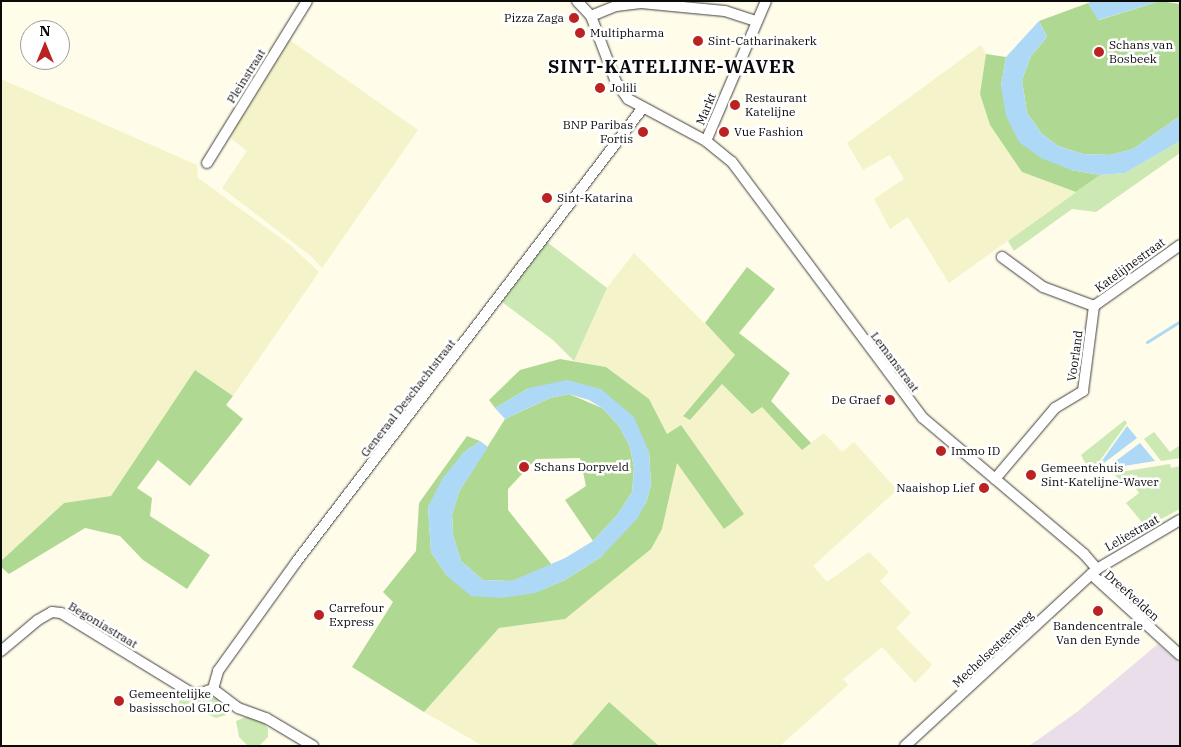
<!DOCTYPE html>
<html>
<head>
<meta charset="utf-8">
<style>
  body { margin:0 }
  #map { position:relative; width:1181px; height:747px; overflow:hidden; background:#fffce9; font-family:"IBM Plex Serif",serif }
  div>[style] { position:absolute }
  .industrial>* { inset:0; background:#eadeea }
  .farmland>* { inset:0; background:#f4f3c9 }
  .green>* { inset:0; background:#cce9b3 }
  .round { border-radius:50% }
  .forest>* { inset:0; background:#afd992 }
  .water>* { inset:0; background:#add8f6 }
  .stream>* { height:3px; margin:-1.5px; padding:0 1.5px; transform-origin:1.5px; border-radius:1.5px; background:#add8f6 }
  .roads { filter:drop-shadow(0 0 1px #3e3e3e) drop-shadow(0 0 1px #3e3e3e) }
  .minor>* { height:10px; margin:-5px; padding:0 5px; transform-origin:5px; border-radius:5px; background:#fff }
  .dots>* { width:14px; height:14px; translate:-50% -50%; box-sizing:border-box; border:2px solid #fff; border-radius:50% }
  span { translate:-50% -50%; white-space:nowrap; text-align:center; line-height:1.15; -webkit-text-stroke:5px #fff; paint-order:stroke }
  .poi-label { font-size:12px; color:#0b0b0b }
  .right { translate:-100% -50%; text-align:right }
  .left { translate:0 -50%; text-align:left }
  .street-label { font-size:12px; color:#0b0b0b }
  .district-label { font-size:18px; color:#0b0b0b; font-weight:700; letter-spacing:1px }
  .frame { position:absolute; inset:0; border:2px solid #0b0b0b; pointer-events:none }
  .north { position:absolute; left:20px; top:20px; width:50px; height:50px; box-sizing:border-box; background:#fff; border:1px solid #9d9d9d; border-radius:50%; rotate:0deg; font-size:14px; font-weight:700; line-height:20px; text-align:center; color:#0b0b0b }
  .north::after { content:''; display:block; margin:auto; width:18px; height:22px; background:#bb2323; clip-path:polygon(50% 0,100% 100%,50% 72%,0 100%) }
</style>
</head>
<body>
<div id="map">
  <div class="industrial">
    <div style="clip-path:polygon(1158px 644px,1180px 663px,1180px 746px,1029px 746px,1077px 712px)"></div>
  </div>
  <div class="farmland">
    <div style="clip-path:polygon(287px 38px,418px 130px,322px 268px,311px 256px,222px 188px,247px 151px,228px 136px)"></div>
    <div style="clip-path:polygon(981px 45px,986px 54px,980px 94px,990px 125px,1022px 172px,1076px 192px,949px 283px,908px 217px,890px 229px,874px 199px,904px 179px,890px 155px,863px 170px,847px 143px)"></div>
    <div style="clip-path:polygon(1px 79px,197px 165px,198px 178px,290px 245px,319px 272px,233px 396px,195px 370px,111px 496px,64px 503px,1px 561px)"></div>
    <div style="clip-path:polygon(634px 253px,736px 355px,683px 415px,690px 420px,722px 384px,752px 414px,762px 407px,802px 449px,824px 433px,842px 452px,854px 442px,897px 490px,813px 566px,827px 582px,869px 552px,889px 572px,880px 581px,911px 613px,896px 628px,932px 665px,915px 683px,882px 647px,843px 679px,848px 685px,780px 746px,659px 746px,609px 702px,571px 746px,483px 746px,424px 712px,499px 628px,565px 619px,662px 529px,677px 462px,724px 529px,744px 514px,681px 425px,667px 434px,648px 399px,606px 367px,574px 361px,607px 288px)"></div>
  </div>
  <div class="green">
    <div style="clip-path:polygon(1180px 141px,1180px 153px,1096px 212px,1072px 209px,1014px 251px,1008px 241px,1100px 175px,1125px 173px)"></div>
    <div style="clip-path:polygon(547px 242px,607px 288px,574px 361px,553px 340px,502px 302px)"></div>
    <div style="clip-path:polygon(1125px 420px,1127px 423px,1091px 473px,1081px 455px)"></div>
    <div style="clip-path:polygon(1154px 432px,1170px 452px,1180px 445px,1180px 458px,1161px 461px,1144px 439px)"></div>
    <div style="clip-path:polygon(1170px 464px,1171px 468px,1180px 466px,1180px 509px,1146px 527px,1126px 503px,1139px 493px,1135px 487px,1143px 480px,1141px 478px,1133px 484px,1130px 480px,1134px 477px,1132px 474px,1120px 482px,1114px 473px)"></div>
    <div class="round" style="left:179px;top:696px;width:12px;height:12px"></div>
    <div style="clip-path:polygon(204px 697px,217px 698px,227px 709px,226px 715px,216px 718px,205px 713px,200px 706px)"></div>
    <div style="clip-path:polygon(248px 716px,262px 721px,268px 729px,268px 737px,259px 746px,248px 746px,239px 737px,236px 721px)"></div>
  </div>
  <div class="forest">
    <div style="clip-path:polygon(1160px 1px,1180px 4px,1180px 116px,1133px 149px,1110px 155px,1083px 154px,1058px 146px,1042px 134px,1027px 113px,1022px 80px,1031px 56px,1047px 37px,1039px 21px,1088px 3px,1099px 20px)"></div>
    <div style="clip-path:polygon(986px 54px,1006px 57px,1001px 86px,1071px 170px,1100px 175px,1076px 192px,1022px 172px,990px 125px,980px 94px)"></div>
    <div style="clip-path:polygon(747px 267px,775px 289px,739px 333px,790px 373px,771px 401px,811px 443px,802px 450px,762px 407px,752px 414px,722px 384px,690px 420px,683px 416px,735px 355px,705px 323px)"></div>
    <div style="clip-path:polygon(560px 359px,606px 367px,649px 399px,667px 434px,681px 425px,744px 514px,724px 529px,677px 463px,662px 529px,651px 549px,565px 619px,499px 628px,424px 712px,352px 667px,393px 602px,383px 592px,416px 551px,419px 503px,467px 436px,480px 441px,463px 453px,428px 507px,431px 552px,447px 576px,534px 593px,565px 580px,601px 557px,646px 503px,651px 485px,649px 452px,601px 389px,529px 388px,495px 408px,489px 400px,520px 370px)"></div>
    <div style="clip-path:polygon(195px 370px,233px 396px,226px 405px,243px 419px,190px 486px,158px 460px,137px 488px,152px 498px,150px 516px,210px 555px,187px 589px,143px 560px,120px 536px,85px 528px,9px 574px,1px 567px,1px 561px,64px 503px,111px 496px)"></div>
    <div style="clip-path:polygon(569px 394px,602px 408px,619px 426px,630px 447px,634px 468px,632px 492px,618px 514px,593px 541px,565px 500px,586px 486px,580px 458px,536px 459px,508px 489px,508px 510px,552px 565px,512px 581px,483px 580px,461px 561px,453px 535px,452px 515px,459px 492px,505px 419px,550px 398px)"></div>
    <div style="clip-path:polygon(609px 702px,659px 746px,571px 746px)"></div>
  </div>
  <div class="water">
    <div style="clip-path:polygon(1092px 1px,1160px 1px,1098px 20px,1088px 3px)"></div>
    <div style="clip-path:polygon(1039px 21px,1047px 37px,1031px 56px,1022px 80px,1027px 113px,1042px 134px,1058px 146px,1083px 154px,1110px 155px,1133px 149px,1180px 116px,1180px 141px,1125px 173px,1100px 175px,1071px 170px,1041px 158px,1019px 142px,1006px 116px,1001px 86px,1006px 57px)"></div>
    <div style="clip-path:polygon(567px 380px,601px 389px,634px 417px,649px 452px,651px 485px,646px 503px,637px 519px,601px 557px,565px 580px,535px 593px,501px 598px,471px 596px,447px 576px,431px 552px,428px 507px,442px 479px,463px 453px,480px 441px,488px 447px,459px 492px,452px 515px,453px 535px,461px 561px,483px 580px,512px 581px,565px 558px,593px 541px,618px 514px,632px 492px,634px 468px,630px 447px,619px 426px,602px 408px,589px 400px,569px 394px,550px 398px,505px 419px,495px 408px,529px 388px)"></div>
    <div style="clip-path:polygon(1127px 426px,1137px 438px,1096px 469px)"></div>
    <div style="clip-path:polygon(1140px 443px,1155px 461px,1105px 469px)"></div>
  </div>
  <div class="stream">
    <div style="left:1147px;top:342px;width:39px;rotate:-32deg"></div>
    <div style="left:1180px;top:348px;width:8px;rotate:90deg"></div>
  </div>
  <div class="roads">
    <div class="minor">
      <div style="left:577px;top:1px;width:21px;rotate:47deg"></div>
      <div style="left:591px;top:16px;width:71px;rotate:69.3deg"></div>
      <div style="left:616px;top:82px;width:21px;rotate:55deg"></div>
      <div style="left:628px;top:99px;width:89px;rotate:28.3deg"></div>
      <div style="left:706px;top:141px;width:33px;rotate:39deg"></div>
      <div style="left:732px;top:162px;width:319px;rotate:53.3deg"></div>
      <div style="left:923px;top:418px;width:211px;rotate:40.2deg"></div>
      <div style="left:1084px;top:554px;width:20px;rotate:49deg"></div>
      <div style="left:591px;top:16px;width:27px;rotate:-22deg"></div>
      <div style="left:616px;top:6px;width:25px;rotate:-7deg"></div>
      <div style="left:641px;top:3px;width:84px;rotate:5.4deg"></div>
      <div style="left:725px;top:11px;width:33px;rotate:18deg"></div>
      <div style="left:706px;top:141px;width:152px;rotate:-66.8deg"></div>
      <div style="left:207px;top:163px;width:190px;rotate:-58.3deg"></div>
      <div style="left:1094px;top:306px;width:105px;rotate:-35.3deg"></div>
      <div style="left:995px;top:479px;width:93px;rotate:-49.8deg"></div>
      <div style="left:1055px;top:408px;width:33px;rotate:-31deg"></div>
      <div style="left:1083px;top:391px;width:86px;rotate:-82.6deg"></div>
      <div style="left:1094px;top:306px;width:54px;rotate:-159.6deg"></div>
      <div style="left:1043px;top:287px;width:51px;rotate:-143.8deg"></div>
      <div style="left:1091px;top:574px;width:120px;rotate:42.3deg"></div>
      <div style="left:1px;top:651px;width:48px;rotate:-40deg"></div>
      <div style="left:38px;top:620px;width:16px;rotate:-30deg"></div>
      <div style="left:52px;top:612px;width:9px;rotate:6deg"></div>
      <div style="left:61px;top:613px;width:157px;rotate:31.5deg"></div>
      <div style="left:195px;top:695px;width:19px;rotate:-18deg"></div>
      <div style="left:213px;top:689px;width:19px;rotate:-74deg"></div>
      <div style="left:218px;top:671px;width:135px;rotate:-54.3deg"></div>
      <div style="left:297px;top:561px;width:569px;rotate:-52.65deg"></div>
      <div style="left:213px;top:689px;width:31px;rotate:37deg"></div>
      <div style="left:238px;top:708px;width:30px;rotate:20deg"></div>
      <div style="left:266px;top:718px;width:55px;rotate:30.8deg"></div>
      <div style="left:905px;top:746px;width:261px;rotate:-42.7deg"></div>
      <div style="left:1097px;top:569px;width:96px;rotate:-30.6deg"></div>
    </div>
  </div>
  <div class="dots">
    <div style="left:574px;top:18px;background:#bb2323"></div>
    <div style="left:580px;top:33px;background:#bb2323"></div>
    <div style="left:698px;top:41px;background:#bb2323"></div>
    <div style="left:1099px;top:52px;background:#bb2323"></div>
    <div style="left:600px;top:88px;background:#bb2323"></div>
    <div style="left:735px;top:105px;background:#bb2323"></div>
    <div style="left:643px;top:132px;background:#bb2323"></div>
    <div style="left:724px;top:132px;background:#bb2323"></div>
    <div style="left:547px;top:198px;background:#bb2323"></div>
    <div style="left:890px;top:400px;background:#bb2323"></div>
    <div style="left:941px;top:451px;background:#bb2323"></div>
    <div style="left:524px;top:467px;background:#bb2323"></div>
    <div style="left:1031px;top:475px;background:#bb2323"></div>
    <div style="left:984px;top:488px;background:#bb2323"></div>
    <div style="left:1098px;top:611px;background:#bb2323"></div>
    <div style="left:319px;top:615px;background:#bb2323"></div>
    <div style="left:119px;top:701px;background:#bb2323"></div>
  </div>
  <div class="poi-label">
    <span class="right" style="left:564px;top:18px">Pizza Zaga</span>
    <span class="left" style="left:590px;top:33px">Multipharma</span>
    <span class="left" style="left:708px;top:41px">Sint-Catharinakerk</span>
    <span class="left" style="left:1109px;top:52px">Schans van<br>Bosbeek</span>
    <span class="left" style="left:610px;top:88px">Jolili</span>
    <span class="left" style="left:745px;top:105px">Restaurant<br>Katelijne</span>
    <span class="right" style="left:633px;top:132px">BNP Paribas<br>Fortis</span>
    <span class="left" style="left:734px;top:132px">Vue Fashion</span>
    <span class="left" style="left:557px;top:198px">Sint-Katarina</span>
    <span class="right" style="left:880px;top:400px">De Graef</span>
    <span class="left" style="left:951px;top:451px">Immo ID</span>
    <span class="left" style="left:534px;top:467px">Schans Dorpveld</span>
    <span class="left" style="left:1041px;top:475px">Gemeentehuis<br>Sint-Katelijne-Waver</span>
    <span class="right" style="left:974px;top:488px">Naaishop Lief</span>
    <span class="left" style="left:329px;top:615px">Carrefour<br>Express</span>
    <span style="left:1098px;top:633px">Bandencentrale<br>Van den Eynde</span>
    <span class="left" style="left:129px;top:701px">Gemeentelijke<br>basisschool GLOC</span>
  </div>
  <div class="street-label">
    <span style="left:246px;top:76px;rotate:-58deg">Pleinstraat</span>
    <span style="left:706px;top:109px;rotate:-68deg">Markt</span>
    <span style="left:1130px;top:265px;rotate:-36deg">Katelijnestraat</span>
    <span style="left:1075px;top:356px;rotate:-82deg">Voorland</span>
    <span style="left:895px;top:362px;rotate:53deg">Lemanstraat</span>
    <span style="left:408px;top:398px;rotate:-52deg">Generaal Deschachtstraat</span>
    <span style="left:1132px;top:533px;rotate:-30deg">Leliestraat</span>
    <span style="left:1132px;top:596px;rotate:42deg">Dreefvelden</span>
    <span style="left:103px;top:625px;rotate:31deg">Begoniastraat</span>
    <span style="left:993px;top:649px;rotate:-43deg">Mechelsesteenweg</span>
  </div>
  <div class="district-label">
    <span style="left:672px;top:67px">SINT-KATELIJNE-WAVER</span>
  </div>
  <div class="frame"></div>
  <div class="north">N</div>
</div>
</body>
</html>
